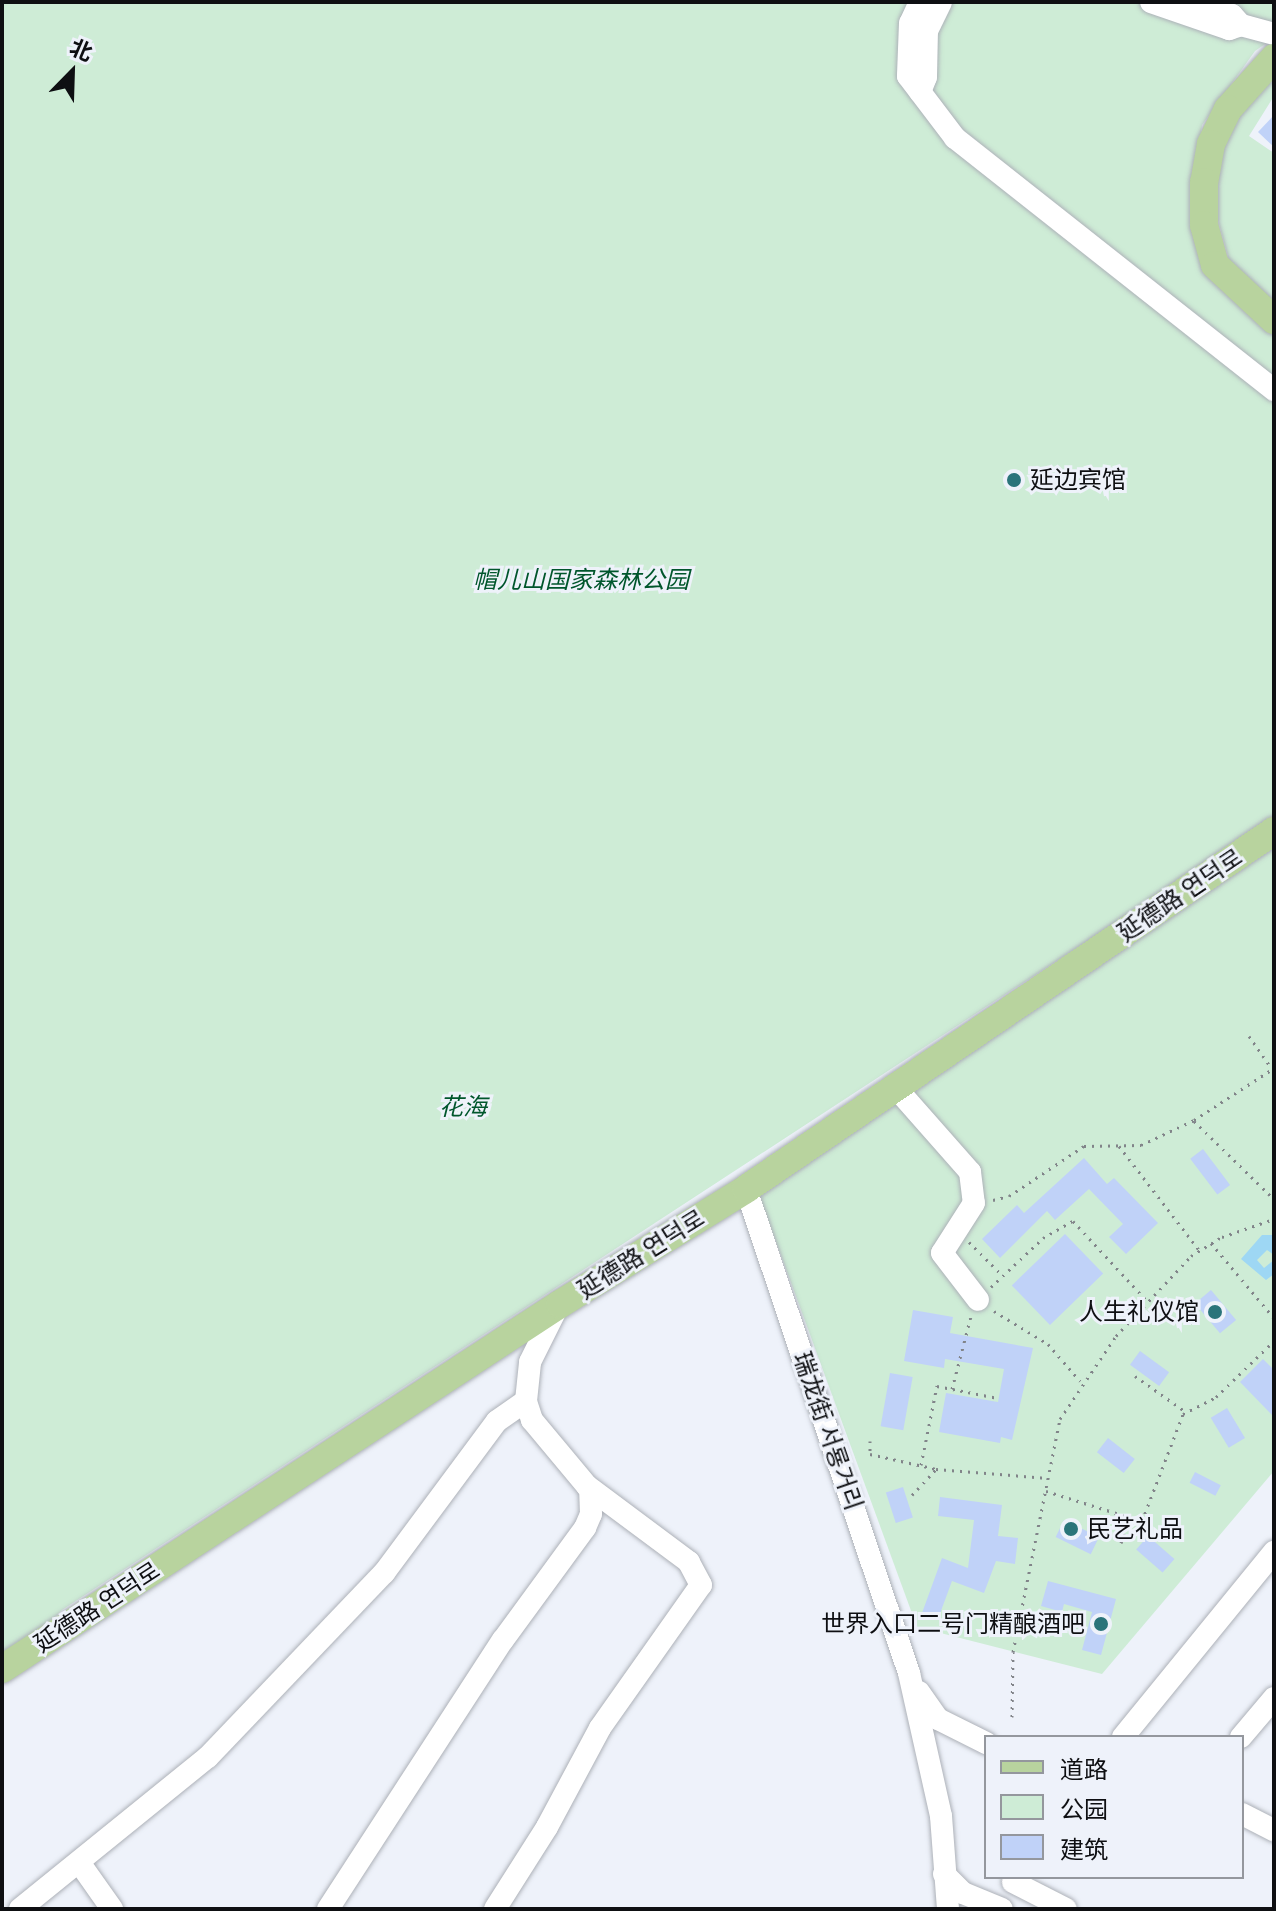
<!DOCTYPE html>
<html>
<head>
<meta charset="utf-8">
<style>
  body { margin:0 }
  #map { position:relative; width:1276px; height:1911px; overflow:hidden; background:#eef2fa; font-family:"IBM Plex Serif","Noto Sans SC","Noto Sans KR",serif }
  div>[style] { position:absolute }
  .green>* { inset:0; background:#ceecd6 }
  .water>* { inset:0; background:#9ed7f4 }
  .building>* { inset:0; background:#c0d2f8; transform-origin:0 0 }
  .path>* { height:3px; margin-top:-1.5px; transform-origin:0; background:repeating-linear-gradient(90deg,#818489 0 2px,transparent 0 8px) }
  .roads { filter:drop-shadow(0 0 2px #adb1b8) drop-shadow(0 0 2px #adb1b8) }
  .minor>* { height:22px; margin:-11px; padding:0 11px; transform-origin:11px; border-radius:11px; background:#fff }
  .major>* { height:28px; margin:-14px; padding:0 14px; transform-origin:14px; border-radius:14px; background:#b8d39e }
  .dots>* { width:22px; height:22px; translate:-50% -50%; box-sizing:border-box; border:4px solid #eef2fa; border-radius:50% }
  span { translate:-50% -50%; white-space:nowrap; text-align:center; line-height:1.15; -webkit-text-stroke:6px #eef2fa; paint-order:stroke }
  .poi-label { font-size:24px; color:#0e0f12 }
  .left { translate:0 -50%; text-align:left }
  .right { translate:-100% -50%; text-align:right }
  .park-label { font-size:24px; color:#00562c; font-style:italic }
  .street-label { font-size:24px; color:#0e0f12 }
  .frame { position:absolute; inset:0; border:4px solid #0e0f12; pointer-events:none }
  .legend { position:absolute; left:984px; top:1735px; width:260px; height:144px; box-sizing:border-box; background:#eef2fa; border:2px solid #94979d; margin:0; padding:10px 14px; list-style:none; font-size:24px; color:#0e0f12 }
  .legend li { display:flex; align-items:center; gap:16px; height:40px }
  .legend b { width:40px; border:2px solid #94979d }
  .north { position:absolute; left:32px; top:32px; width:80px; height:80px; -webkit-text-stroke:6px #eef2fa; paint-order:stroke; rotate:23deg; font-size:22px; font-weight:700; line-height:32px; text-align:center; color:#0e0f12 }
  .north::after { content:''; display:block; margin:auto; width:28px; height:36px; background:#0e0f12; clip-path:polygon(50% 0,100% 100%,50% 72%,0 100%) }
</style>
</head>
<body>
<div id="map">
  <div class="green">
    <div style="clip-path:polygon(2px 2px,1274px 2px,1274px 38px,1255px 51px,1202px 125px,1192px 191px,1207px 254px,1274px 331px,1274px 819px,62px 1610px,43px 1630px,2px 1656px)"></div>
    <div style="clip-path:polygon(1274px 82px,1274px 96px,1249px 136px,1274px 153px,1274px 309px,1229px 260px,1213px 202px,1215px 154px,1255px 87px)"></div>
    <div style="clip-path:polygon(1274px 848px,1274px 1471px,1102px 1674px,917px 1627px,760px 1198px,766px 1183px)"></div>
  </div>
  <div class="water">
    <div style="clip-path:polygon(1262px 1235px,1274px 1235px,1274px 1255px,1267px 1250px,1257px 1260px,1264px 1268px,1274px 1260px,1274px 1274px,1266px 1280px,1241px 1259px)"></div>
  </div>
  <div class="building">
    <div style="clip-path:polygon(1274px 115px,1274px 147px,1258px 132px)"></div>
    <div style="left:1203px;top:1149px;width:45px;height:16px;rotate:53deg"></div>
    <div style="clip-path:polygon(1084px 1158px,1107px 1184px,1114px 1178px,1158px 1223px,1126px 1254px,1109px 1237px,1123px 1224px,1089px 1189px,1055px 1220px,1047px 1211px,1000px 1258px,982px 1239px,1017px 1205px,1024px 1213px)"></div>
    <div style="left:1065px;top:1234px;width:55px;height:74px;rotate:46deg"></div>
    <div style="left:1211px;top:1290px;width:39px;height:21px;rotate:50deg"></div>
    <div style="clip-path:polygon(913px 1310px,953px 1317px,950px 1333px,1033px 1348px,1012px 1440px,1001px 1437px,1000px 1443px,939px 1432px,946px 1393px,998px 1402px,1004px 1369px,945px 1359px,944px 1368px,904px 1361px)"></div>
    <div style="left:1140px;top:1351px;width:36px;height:17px;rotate:36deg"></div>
    <div style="clip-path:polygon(1263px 1359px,1274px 1370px,1274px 1417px,1240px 1382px)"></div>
    <div style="left:890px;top:1373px;width:23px;height:54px;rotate:10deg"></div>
    <div style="left:1227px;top:1408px;width:35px;height:19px;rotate:59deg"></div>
    <div style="left:1108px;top:1438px;width:34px;height:18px;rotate:38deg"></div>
    <div style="left:1195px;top:1472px;width:29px;height:12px;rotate:27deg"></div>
    <div style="left:903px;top:1487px;width:32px;height:18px;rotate:72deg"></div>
    <div style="clip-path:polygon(940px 1497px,1002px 1505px,998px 1536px,1018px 1538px,1015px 1564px,996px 1561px,984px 1593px,952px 1581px,938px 1619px,922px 1613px,942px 1558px,968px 1568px,974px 1520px,938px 1516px)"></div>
    <div style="left:1064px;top:1520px;width:39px;height:19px;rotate:26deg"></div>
    <div style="left:1148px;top:1536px;width:35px;height:18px;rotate:41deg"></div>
    <div style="clip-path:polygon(1048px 1581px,1116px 1599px,1101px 1655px,1082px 1650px,1092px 1612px,1064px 1604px,1062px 1612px,1041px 1606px)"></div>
  </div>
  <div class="path">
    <div style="left:1249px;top:1036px;width:39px;rotate:55deg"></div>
    <div style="left:1194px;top:1121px;width:112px;rotate:44.3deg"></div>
    <div style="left:1119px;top:1146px;width:133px;rotate:52.4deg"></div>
    <div style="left:993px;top:1200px;width:16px;rotate:-14deg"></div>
    <div style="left:1009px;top:1196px;width:90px;rotate:-33.7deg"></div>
    <div style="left:1084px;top:1146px;width:57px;rotate:-1deg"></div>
    <div style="left:1141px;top:1145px;width:59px;rotate:-25.3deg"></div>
    <div style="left:1194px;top:1120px;width:95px;rotate:-33deg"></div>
    <div style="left:969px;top:1242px;width:48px;rotate:45deg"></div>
    <div style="left:1211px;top:1243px;width:98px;rotate:50deg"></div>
    <div style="left:991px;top:1287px;width:71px;rotate:-43.3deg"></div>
    <div style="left:1043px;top:1238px;width:34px;rotate:-30deg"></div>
    <div style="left:1073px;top:1221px;width:109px;rotate:47.2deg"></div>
    <div style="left:994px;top:1311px;width:63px;rotate:31.4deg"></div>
    <div style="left:1048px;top:1344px;width:49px;rotate:49.1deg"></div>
    <div style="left:1135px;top:1376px;width:62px;rotate:35.2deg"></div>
    <div style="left:952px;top:1389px;width:75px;rotate:-75.4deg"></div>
    <div style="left:870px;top:1441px;width:13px;rotate:90deg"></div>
    <div style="left:870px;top:1454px;width:68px;rotate:12.8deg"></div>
    <div style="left:936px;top:1469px;width:112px;rotate:4.6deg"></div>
    <div style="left:921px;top:1465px;width:81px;rotate:-78.6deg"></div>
    <div style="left:937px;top:1386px;width:62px;rotate:11.1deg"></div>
    <div style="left:1046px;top:1491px;width:101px;rotate:17.4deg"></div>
    <div style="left:1142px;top:1521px;width:115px;rotate:-69deg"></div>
    <div style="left:1183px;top:1414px;width:37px;rotate:-27deg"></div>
    <div style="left:1216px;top:1397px;width:81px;rotate:-44deg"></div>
    <div style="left:912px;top:1495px;width:35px;rotate:-47deg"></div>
    <div style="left:1121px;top:1543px;width:25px;rotate:-72deg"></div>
    <div style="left:1012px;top:1717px;width:65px;rotate:-89.1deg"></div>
    <div style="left:1013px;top:1652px;width:238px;rotate:-78.6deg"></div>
    <div style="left:1060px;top:1419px;width:100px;rotate:-56deg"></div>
    <div style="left:1116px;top:1336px;width:110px;rotate:-46.8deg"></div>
    <div style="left:1191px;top:1256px;width:36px;rotate:-32deg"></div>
    <div style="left:1222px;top:1237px;width:55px;rotate:-19.1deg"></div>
  </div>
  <div class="roads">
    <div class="minor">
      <div style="left:920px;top:2px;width:23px;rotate:115deg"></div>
      <div style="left:910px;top:23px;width:53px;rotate:92.2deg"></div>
      <div style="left:908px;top:76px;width:78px;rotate:52.8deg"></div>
      <div style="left:955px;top:138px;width:407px;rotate:38.3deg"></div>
      <div style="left:1151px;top:2px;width:83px;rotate:19.1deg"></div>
      <div style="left:1229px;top:29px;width:13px;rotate:-18deg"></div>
      <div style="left:1241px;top:25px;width:13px;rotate:-132deg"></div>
      <div style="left:1232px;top:15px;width:36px;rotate:-159deg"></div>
      <div style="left:1241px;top:25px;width:34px;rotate:15deg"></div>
      <div style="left:920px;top:92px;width:16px;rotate:-68deg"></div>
      <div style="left:926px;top:77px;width:46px;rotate:-88.8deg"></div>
      <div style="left:927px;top:31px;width:32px;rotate:-64deg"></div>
      <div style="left:896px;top:1088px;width:112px;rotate:48.6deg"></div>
      <div style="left:970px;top:1172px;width:31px;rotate:83deg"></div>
      <div style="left:974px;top:1203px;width:59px;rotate:122.6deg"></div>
      <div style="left:942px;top:1253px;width:59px;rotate:52.5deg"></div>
      <div style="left:746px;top:1189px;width:511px;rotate:71.39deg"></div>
      <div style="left:909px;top:1673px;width:147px;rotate:77.4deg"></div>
      <div style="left:941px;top:1816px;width:93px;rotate:85.7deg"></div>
      <div style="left:919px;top:1692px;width:33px;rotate:55deg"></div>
      <div style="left:938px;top:1719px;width:54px;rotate:26.6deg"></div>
      <div style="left:1123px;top:1737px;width:239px;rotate:-50.8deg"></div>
      <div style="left:1241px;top:1737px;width:51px;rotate:-49.8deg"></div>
      <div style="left:1242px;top:1814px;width:36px;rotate:27deg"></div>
      <div style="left:81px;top:1865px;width:54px;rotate:54.8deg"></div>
      <div style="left:944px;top:1874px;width:27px;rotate:45deg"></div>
      <div style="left:963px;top:1893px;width:42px;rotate:22.3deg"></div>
      <div style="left:1013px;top:1882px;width:59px;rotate:27deg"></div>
      <div style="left:20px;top:1909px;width:242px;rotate:-39deg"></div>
      <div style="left:208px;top:1757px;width:255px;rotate:-46.3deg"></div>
      <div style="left:384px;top:1573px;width:189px;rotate:-53.4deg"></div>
      <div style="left:497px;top:1421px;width:35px;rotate:-35deg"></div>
      <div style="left:328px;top:1909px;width:321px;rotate:-57deg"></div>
      <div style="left:503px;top:1640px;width:139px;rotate:-53.8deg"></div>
      <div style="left:585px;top:1528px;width:15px;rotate:-67deg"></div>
      <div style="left:591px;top:1514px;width:25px;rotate:-92deg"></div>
      <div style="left:495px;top:1909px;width:97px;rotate:-57.6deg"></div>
      <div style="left:547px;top:1827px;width:112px;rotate:-61.8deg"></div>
      <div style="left:600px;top:1728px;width:175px;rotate:-54.8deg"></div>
      <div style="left:701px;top:1585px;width:26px;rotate:-118deg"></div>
      <div style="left:689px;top:1562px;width:127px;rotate:-143.3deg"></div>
      <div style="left:587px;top:1486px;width:86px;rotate:-129.8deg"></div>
      <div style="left:532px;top:1420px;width:20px;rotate:-108deg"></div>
      <div style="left:526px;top:1401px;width:39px;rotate:-84deg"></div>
      <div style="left:530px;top:1362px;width:60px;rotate:-63.4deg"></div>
    </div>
    <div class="major">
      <div style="left:1274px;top:58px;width:69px;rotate:132deg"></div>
      <div style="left:1228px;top:109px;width:39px;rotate:116deg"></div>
      <div style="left:1211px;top:144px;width:39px;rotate:100deg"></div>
      <div style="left:1204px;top:182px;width:43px;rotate:90deg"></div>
      <div style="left:1204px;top:225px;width:41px;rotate:74.6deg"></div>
      <div style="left:1215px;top:265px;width:81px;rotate:43deg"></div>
      <div style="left:2px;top:1669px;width:667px;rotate:-33.19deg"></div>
      <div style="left:560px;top:1304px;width:219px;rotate:-31.7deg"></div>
      <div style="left:746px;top:1189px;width:638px;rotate:-34.14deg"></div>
    </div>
  </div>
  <div class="dots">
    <div style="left:1014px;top:480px;background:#2a747a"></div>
    <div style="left:1215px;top:1312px;background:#2a747a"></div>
    <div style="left:1071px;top:1529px;background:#2a747a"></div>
    <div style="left:1101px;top:1624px;background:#2a747a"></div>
  </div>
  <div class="poi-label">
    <span class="left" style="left:1030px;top:480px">延边宾馆</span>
    <span class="right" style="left:1199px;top:1312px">人生礼仪馆</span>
    <span class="left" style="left:1087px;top:1529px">民艺礼品</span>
    <span class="right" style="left:1085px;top:1624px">世界入口二号门精酿酒吧</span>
  </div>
  <div class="park-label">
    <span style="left:581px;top:580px">帽儿山国家森林公园</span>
    <span style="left:463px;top:1107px">花海</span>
  </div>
  <div class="street-label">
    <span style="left:1180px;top:895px;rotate:-34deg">延德路 연덕로</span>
    <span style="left:641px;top:1254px;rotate:-32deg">延德路 연덕로</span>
    <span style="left:828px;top:1431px;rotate:71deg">瑞龙街 서룡거리</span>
    <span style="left:97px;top:1607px;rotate:-33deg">延德路 연덕로</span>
  </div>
  <div class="frame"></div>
  <ul class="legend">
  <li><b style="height:10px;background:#b8d39e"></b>道路</li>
  <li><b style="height:22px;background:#ceecd6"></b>公园</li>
  <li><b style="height:22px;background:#c0d2f8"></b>建筑</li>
  </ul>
  <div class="north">北</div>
</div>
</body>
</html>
